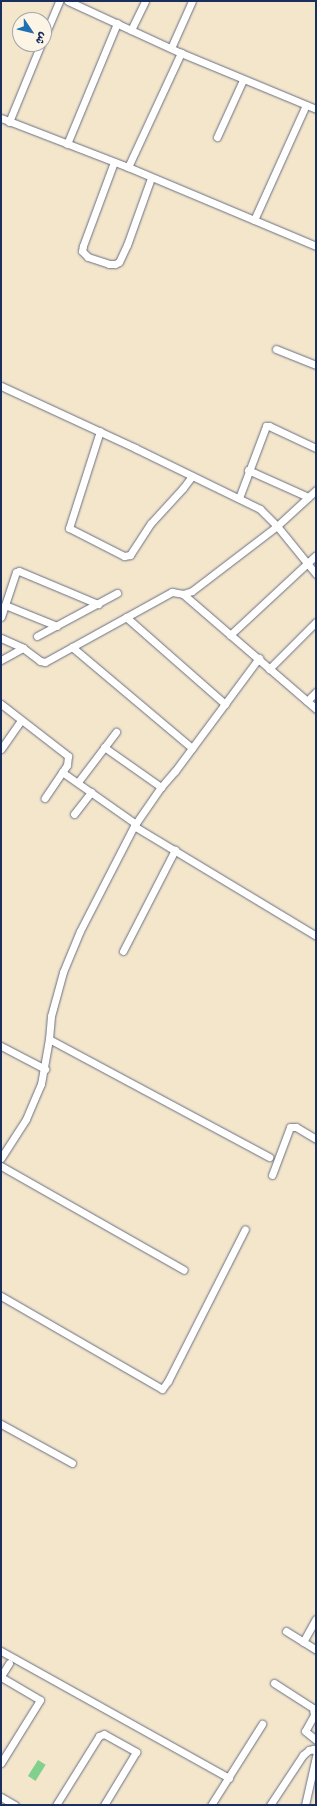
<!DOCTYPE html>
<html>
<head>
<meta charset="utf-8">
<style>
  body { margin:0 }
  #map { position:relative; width:317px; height:1806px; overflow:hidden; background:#f4e6cb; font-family:Sriracha,"Playpen Sans Arabic",sans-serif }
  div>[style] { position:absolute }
  .green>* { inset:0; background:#82d08e; transform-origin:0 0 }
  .roads { filter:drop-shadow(0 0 1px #676f84) drop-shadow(0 0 1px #676f84) }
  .minor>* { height:7px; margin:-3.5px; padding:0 3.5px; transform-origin:3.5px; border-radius:3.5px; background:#fff }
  span { translate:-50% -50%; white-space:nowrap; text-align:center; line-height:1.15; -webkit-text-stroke:3px #fcf5e5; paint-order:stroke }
  .frame { position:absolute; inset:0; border:2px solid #1b2f5e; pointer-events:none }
  .north { position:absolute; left:12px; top:12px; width:40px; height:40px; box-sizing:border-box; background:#fcf5e5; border:1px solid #a2a6af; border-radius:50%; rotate:125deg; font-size:11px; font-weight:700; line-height:16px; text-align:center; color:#1b2f5e }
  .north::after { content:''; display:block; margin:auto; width:14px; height:18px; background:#1f6fb2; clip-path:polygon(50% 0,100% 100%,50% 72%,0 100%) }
</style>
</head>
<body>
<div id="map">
  <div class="green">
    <div style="left:38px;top:1760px;width:9px;height:19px;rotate:32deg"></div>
  </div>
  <div class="roads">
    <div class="minor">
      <div style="left:68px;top:1px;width:124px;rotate:24.7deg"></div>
      <div style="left:181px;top:53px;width:146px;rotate:22.5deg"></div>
      <div style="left:131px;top:30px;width:32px;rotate:-64deg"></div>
      <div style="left:44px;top:37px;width:39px;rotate:-67deg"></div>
      <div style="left:171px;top:48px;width:51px;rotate:-65.9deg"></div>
      <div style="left:1px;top:118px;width:136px;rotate:21.1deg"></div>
      <div style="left:128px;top:167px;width:204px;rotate:22.8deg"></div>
      <div style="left:9px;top:122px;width:84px;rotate:-67.7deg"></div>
      <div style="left:217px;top:137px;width:63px;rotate:-65.5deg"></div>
      <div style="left:67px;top:144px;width:131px;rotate:-67.5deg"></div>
      <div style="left:114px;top:162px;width:90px;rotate:110.3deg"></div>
      <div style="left:83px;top:246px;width:5px;rotate:101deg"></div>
      <div style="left:82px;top:251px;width:8px;rotate:45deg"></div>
      <div style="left:88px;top:257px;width:22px;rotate:18deg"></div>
      <div style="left:109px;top:264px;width:6px"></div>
      <div style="left:115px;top:264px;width:4px;rotate:-27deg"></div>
      <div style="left:119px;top:262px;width:19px;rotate:-65deg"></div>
      <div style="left:127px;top:245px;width:71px;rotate:-70.3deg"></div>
      <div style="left:128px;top:167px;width:126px;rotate:-65.1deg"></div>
      <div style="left:254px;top:220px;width:126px;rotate:-65.7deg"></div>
      <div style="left:276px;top:349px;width:43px;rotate:21.8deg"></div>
      <div style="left:1px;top:386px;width:148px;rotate:24.8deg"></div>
      <div style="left:135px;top:448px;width:139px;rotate:26deg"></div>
      <div style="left:260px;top:509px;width:24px;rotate:45deg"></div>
      <div style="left:277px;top:526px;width:62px;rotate:50.9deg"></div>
      <div style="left:100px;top:431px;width:102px;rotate:107.7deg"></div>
      <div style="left:69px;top:528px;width:62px;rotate:27deg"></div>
      <div style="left:124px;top:556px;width:6px;rotate:-9deg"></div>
      <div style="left:130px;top:555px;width:38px;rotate:-57deg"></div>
      <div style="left:151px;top:523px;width:47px;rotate:-47.6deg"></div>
      <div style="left:183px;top:488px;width:15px;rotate:-53deg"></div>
      <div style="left:248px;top:470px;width:66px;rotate:24.2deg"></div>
      <div style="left:239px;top:498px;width:77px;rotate:-69.4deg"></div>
      <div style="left:266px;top:426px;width:3px"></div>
      <div style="left:269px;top:426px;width:52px;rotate:25.1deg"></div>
      <div style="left:183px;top:594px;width:176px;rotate:40.8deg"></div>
      <div style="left:5px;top:605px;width:56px;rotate:22deg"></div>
      <div style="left:1px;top:617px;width:47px;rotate:-71.6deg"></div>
      <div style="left:16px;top:572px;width:3px;rotate:-18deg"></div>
      <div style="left:19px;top:571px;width:86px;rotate:22.7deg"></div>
      <div style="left:126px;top:617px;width:132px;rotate:41.3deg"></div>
      <div style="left:230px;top:635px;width:117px;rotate:-42.9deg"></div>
      <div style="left:37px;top:636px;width:91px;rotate:-28.3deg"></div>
      <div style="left:1px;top:638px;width:24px;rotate:24deg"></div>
      <div style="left:23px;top:648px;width:21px;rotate:37deg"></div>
      <div style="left:40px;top:661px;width:5px;rotate:11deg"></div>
      <div style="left:45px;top:662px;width:145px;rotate:-28.9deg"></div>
      <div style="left:172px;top:592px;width:11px;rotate:10deg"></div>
      <div style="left:183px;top:594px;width:9px;rotate:-18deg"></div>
      <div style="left:192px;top:591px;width:107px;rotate:-37.4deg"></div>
      <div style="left:277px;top:526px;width:53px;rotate:-42.7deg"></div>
      <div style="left:72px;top:647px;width:157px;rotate:40.1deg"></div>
      <div style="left:1px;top:660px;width:25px;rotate:-29deg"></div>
      <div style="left:269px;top:669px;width:66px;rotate:-45deg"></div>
      <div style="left:307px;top:701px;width:13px;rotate:-45deg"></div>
      <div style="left:1px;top:704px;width:85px;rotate:37.8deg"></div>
      <div style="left:68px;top:756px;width:9px;rotate:96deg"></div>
      <div style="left:67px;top:765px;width:40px;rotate:124deg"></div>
      <div style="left:104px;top:747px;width:70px;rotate:35.1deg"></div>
      <div style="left:1px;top:749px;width:35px;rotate:-55deg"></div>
      <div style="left:62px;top:772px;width:90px;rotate:35.1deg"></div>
      <div style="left:78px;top:782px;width:63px;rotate:-52.8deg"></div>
      <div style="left:74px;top:814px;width:28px;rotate:-52deg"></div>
      <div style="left:134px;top:826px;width:213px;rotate:31.1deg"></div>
      <div style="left:123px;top:951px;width:114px;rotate:-62.8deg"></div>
      <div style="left:49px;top:1039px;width:250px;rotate:28.2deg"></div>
      <div style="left:1px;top:1046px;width:50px;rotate:27.6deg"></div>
      <div style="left:1px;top:1158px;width:46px;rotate:-57.3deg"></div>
      <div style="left:26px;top:1119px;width:38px;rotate:-67deg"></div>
      <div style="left:41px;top:1084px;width:46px;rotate:-79.9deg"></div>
      <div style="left:49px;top:1039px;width:23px;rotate:-85deg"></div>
      <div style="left:51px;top:1016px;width:46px;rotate:-74.7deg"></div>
      <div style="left:63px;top:972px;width:44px;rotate:-67.5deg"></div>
      <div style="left:80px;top:931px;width:118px;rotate:-62.8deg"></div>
      <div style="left:134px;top:826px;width:47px;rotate:-55.3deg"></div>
      <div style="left:161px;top:787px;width:21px;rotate:-49deg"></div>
      <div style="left:175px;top:771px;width:141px;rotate:-53.4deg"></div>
      <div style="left:1px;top:1166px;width:210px;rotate:29.6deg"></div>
      <div style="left:272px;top:1175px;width:51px;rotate:-69.4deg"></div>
      <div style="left:290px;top:1127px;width:6px"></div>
      <div style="left:296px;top:1127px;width:23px;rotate:31deg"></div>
      <div style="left:1px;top:1296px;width:186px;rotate:30deg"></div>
      <div style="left:162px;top:1389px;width:10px;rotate:-53deg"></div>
      <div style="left:168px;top:1381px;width:170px;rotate:-63.1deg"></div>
      <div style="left:1px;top:1424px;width:81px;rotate:28.8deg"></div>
      <div style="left:286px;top:1631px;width:36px;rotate:32deg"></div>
      <div style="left:303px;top:1642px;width:26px;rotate:-61deg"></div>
      <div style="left:1px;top:1651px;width:261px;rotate:29.1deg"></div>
      <div style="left:1px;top:1676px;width:15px;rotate:-58deg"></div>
      <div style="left:1px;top:1677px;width:45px;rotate:30.5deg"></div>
      <div style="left:40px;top:1700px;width:74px;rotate:121.8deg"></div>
      <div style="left:274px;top:1683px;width:46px;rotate:32.7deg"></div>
      <div style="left:313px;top:1708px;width:7px;rotate:82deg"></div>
      <div style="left:314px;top:1715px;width:18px;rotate:119deg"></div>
      <div style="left:305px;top:1731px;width:14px;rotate:39deg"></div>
      <div style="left:1px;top:1797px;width:16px;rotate:30deg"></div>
      <div style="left:56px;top:1805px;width:81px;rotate:-58.1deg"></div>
      <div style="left:99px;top:1736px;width:5px;rotate:-22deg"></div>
      <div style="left:104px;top:1734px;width:37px;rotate:29deg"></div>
      <div style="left:136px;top:1752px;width:62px;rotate:121.1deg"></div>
      <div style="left:211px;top:1805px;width:96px;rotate:-57.8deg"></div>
      <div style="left:270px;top:1805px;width:60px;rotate:-56.6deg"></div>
      <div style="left:303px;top:1755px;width:8px;rotate:-40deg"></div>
      <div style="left:309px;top:1750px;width:4px;rotate:-14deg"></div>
      <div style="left:313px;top:1749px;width:4px;rotate:45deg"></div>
      <div style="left:305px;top:1805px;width:50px;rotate:-77.3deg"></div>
    </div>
  </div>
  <div class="frame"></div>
  <div class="north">ش</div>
</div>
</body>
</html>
